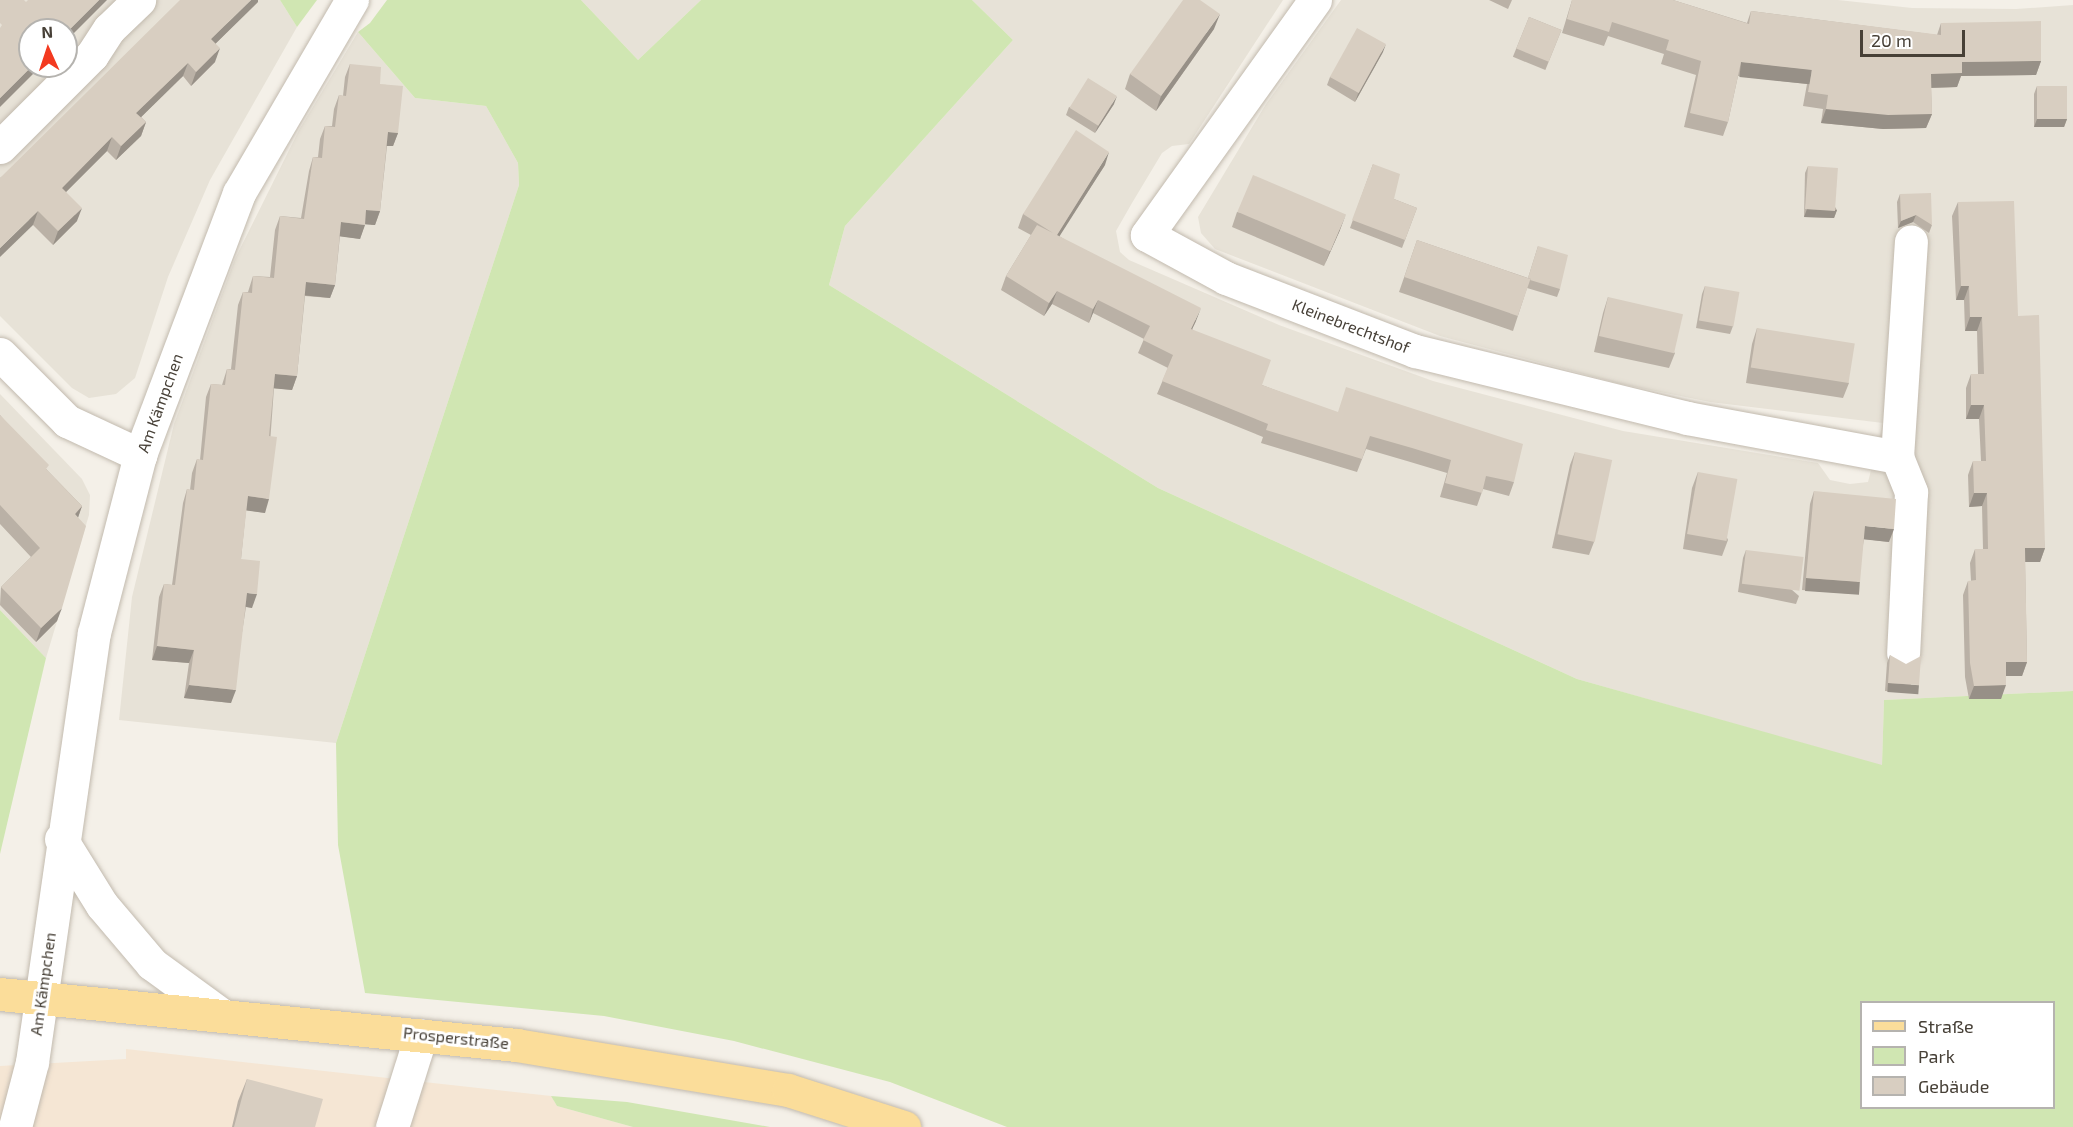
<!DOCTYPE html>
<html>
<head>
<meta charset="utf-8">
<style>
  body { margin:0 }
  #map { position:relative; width:2073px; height:1127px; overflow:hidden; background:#f4f0e8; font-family:"Exo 2",sans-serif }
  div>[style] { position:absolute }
  .residential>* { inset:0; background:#e7e2d7 }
  .commercial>* { inset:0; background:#f5e6d4 }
  .green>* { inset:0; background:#d0e6b2 }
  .roads { filter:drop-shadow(0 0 2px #c2baae) drop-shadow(0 0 2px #c2baae) }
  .minor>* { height:33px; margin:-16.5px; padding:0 16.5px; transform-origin:16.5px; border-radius:16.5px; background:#fff }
  .major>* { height:33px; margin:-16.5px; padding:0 16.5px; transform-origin:16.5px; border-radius:16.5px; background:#fbdd9a }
  .wall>* { inset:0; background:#bab1a6; transform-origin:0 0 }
  .shaded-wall>* { inset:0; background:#979087; transform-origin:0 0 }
  .building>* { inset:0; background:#d8cec1; transform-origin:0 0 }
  span { translate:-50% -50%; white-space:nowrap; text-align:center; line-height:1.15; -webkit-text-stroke:6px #fff; paint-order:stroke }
  .street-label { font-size:16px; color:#474037 }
  .legend { position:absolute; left:1860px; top:1001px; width:195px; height:108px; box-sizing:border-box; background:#fff; border:2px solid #b5b3af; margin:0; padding:8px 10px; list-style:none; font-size:18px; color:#474037 }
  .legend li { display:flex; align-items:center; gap:12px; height:30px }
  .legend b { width:30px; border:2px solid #b5b3af }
  .north { position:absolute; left:18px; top:18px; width:60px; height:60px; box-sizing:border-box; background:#fff; border:2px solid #b5b3af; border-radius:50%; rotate:357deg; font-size:16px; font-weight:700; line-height:24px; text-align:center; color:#474037 }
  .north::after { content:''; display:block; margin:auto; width:21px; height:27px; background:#f33a20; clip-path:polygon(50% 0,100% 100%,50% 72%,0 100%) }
  .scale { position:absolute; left:1860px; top:30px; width:105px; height:27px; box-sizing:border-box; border:3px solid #474037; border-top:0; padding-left:8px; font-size:18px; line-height:21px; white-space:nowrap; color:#474037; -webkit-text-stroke:4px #fff; paint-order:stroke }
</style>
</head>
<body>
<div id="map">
  <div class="residential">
    <div style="clip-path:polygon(0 0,128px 0,66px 62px,66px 30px,30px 30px,30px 66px,62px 66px,0 127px)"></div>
    <div style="clip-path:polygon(151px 0,280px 0,297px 27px,210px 180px,168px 277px,135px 378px,116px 394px,89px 398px,72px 388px,0 316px,0 163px,111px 54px)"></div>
    <div style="clip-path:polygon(581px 0,701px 0,638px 60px)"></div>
    <div style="clip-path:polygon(972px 0,1283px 0,1189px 144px,1172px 146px,1162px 153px,1132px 203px,1116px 231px,1120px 252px,1129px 260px,1279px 325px,1433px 381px,1623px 431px,1818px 463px,1830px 480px,1850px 484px,1868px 482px,1883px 423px,1710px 402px,1621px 384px,1440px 336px,1215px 249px,1201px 233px,1198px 217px,1266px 104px,1341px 0,1838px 0,1912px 8px,2016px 9px,2073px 5px,2073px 691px,1884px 700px,1882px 766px,1577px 679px,1158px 488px,829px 285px,845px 226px,1013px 40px)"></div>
    <div style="clip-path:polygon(358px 32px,415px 98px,486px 106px,518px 163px,519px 185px,336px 743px,119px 720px,132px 597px,174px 424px,235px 259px,299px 130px)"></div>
    <div style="clip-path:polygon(0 394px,82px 479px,90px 495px,89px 515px,46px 658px,0 610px)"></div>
  </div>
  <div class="commercial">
    <div style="clip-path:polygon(126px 1049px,551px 1096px,557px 1106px,633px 1127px,0 1127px,0 1066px,126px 1059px)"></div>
  </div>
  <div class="green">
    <div style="clip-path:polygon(280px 0,317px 0,297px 27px)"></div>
    <div style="clip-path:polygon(evenodd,387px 0,581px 0,638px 60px,701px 0,972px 0,1013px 40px,845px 226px,829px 285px,1158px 488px,1577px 679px,1882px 765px,1884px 700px,2073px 691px,2073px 1127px,1007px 1127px,890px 1082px,734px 1041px,604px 1016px,365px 993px,338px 845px,336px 743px,519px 185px,518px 163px,486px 106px,415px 98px,358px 32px,370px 23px,387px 0,1862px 1002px,2054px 1002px,2054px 1108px,1862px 1108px,1862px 1002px)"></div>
    <div style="clip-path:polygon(0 610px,46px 658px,0 854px)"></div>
    <div style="clip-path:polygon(551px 1096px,627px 1102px,770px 1127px,633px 1127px,557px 1106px)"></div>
  </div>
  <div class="roads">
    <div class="minor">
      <div style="left:1315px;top:0;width:289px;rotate:125.6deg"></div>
      <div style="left:1147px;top:235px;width:90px;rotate:28.6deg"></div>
      <div style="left:1226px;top:278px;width:203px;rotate:21.1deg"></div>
      <div style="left:1415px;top:351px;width:280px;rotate:13.8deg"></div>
      <div style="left:1687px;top:418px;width:214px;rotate:10.5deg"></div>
      <div style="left:1897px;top:457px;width:216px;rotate:-86.3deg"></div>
      <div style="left:0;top:147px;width:130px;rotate:-45deg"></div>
      <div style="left:92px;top:55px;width:31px;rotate:-57deg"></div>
      <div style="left:109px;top:29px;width:42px;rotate:-44deg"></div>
      <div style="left:0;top:354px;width:95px;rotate:45deg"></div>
      <div style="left:67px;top:421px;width:81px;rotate:25deg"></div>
      <div style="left:1897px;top:457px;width:38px;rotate:68deg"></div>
      <div style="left:1911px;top:492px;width:161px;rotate:92.8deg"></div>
      <div style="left:61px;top:839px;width:78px;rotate:58.2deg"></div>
      <div style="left:102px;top:905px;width:77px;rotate:49.7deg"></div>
      <div style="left:152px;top:964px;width:87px;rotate:36.1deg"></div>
      <div style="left:15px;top:1127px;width:67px;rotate:-75.3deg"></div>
      <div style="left:32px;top:1062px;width:433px;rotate:-81.8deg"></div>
      <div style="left:94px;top:633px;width:184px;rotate:-75.5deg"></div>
      <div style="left:140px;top:455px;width:280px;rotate:-69.3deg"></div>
      <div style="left:239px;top:193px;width:224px;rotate:-59.7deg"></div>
      <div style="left:392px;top:1127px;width:96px;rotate:-72.5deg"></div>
    </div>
    <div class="major">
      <div style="left:0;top:994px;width:519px;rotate:5.64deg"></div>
      <div style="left:516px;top:1045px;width:276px;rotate:9.4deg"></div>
      <div style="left:788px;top:1090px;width:122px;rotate:17.7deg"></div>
    </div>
  </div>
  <div class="wall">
    <div style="clip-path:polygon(1489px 0,1512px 0,1508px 9px)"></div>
    <div style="clip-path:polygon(1572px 0,1673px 0,1747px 23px,1751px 11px,1937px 35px,1941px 23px,2041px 61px,2036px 75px,1961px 76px,1957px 87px,1931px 88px,1932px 114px,1926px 128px,1883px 129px,1821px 123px,1823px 109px,1803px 106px,1807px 84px,1738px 76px,1728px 122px,1723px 136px,1684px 127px,1696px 75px,1661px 64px,1664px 54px,1608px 36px,1604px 46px,1562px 33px)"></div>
    <div style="clip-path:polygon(258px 2px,215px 44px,215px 62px,191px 86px,183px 76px,141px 117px,146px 122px,141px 136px,116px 160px,107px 151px,66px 192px,77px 221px,53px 245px,33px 225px,0 178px)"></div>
    <div style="left:1529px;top:17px;width:35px;height:43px;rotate:22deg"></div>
    <div style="clip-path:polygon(1214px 29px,1156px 111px,1125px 89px,1130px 74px)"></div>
    <div style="clip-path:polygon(1383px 52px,1355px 102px,1327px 85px,1330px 77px)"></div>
    <div style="clip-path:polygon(350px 64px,380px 84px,398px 133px,393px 146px,387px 146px,380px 211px,375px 225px,365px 224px,360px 239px,340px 236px,335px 285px,330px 298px,305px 296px,297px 376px,292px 390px,274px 388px,265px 513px,246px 510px,241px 559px,252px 608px,246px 607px,231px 703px,184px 698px,189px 663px,152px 660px,159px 597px,164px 584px,172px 585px,183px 503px,187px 489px,190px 490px,192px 473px,197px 459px,200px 460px,206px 397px,211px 384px,222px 385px,227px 369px,231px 369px,238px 305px,243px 292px,248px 292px,253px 276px,270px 277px,275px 230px,280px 216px,301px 218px,309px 171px,313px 157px,318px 157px,320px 139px,325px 126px,332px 126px,334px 109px,339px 95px,343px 96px,345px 77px)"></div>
    <div style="clip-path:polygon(2037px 86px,2067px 119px,2064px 127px,2034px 127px,2034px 94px)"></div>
    <div style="clip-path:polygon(1114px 104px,1095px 133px,1066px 115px,1069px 107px)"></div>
    <div style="clip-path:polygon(1373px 164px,1394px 199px,1417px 208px,1402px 248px,1350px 228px)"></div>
    <div style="clip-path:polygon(1105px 165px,1059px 236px,1196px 321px,1192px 329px,1262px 385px,1514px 482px,1509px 496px,1483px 489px,1477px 506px,1440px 497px,1447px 473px,1407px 461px,1366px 449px,1357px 472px,1261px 443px,1263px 437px,1157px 394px,1168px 368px,1138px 353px,1144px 339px,1093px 313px,1089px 323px,1052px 304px,1044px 316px,1001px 290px,1006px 276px,1031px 235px,1018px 228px,1023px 214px)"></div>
    <div style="clip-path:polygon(1808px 166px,1837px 210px,1834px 218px,1804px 217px,1805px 173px)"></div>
    <div style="clip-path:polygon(1900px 194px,1932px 225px,1929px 233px,1913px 222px,1898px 228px,1897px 202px)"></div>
    <div style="clip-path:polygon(1958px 202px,2018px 316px,2045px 548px,2040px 562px,2025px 562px,2027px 662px,2022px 676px,2006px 676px,2001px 699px,1969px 699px,1965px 677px,1963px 595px,1968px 581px,1971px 581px,1970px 563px,1975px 549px,1983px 549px,1982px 506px,1969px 507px,1968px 475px,1973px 461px,1981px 461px,1979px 419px,1966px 419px,1966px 388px,1971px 374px,1978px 374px,1977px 331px,1965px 331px,1964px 300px,1956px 300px,1952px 216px)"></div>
    <div style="clip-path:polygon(1237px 212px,1340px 230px,1324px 266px,1232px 227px)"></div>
    <div style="clip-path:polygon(1417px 240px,1528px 278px,1538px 246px,1560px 289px,1557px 297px,1527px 288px,1513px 331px,1399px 292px)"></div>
    <div style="clip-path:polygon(1705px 286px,1733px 326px,1730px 334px,1696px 328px,1702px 294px)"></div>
    <div style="clip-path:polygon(1608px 297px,1675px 353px,1669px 368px,1594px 352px,1603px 313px)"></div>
    <div style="clip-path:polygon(1757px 328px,1849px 383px,1843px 398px,1746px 383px,1752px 344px)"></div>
    <div style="clip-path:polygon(0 415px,47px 470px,82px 506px,78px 518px,57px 621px,36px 642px,0 605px,1px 587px,31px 557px,0 524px)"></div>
    <div style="clip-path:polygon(1575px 452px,1594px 542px,1589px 555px,1552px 548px,1570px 465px)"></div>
    <div style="clip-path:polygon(1698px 472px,1728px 540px,1722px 556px,1683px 549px,1692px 488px)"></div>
    <div style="clip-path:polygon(1814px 491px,1889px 542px,1864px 539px,1855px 594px,1802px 590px,1810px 504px)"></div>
    <div style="clip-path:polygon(1746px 550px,1799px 596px,1796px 604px,1738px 592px,1743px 558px)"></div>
    <div style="clip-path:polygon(1890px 655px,1917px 693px,1885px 691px,1887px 663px)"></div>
    <div style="clip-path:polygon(247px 1079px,315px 1127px,232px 1127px,238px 1101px)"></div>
  </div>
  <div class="shaded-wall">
    <div style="clip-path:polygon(99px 0,107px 0,66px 41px,66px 33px)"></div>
    <div style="clip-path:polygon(251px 0,258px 0,258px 2px,206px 53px,211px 39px)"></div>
    <div style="clip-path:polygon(1220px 14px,1214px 29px,1156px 111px,1161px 96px)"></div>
    <div style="clip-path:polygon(1386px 44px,1383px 52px,1355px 102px,1358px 94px)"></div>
    <div style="clip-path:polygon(220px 48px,215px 62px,191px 86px,196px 72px)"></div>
    <div style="clip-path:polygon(2041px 61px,2036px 75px,1961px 76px,1957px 87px,1926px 88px,1931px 74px,1962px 62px)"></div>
    <div style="left:1741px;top:62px;width:71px;height:15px;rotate:6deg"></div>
    <div style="clip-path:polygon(188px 63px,183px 76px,132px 126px,136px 113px)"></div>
    <div style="clip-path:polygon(32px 66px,41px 66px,0 107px,0 98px)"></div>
    <div style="clip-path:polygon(1117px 96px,1114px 104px,1095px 133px,1098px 126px)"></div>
    <div style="clip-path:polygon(1826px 109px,1932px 114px,1926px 128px,1883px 129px,1821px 123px)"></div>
    <div style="clip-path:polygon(2037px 119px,2067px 119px,2064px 127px,2034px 127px)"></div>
    <div style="clip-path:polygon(146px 122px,141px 136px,116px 160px,121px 146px)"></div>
    <div style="clip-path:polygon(388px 132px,398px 133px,393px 146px,383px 146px)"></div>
    <div style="clip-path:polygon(112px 137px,107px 151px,57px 201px,62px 188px)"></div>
    <div style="clip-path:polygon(1109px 152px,1105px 165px,1052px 248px,1057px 235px)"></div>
    <div style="clip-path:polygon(82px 208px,77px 221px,53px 245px,58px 231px)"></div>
    <div style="clip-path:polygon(1807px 209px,1837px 210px,1834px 218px,1804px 217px)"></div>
    <div style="clip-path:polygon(366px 210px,380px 211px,375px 225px,361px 224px)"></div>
    <div style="clip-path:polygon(38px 211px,33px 225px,0 257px,0 248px)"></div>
    <div style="clip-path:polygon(1346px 214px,1340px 230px,1324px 266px,1330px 251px)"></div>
    <div style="clip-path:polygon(1916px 215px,1913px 222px,1898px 228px,1901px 221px)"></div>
    <div style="clip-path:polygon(341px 222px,365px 225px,360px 239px,337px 236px)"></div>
    <div style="clip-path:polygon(306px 282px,335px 285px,330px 298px,301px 295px)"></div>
    <div style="clip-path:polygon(1961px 286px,1969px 286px,1964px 300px,1956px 300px)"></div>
    <div style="clip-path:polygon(1057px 291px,1052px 304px,1044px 316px,1049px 303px)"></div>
    <div style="clip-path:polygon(1098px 300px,1093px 313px,1089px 323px,1093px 309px)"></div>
    <div style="clip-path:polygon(1201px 308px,1196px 321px,1186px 342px,1191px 329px)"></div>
    <div style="clip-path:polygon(1970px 317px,1982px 317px,1977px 331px,1965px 331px)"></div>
    <div style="clip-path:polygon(275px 374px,297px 376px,292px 390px,270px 388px)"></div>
    <div style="clip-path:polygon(1971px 405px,1984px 405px,1979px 419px,1966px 419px)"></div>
    <div style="clip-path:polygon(1974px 493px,1987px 493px,1982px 506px,1969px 507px)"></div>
    <div style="clip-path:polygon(248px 496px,269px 499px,265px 513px,243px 510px)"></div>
    <div style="clip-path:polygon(82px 506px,77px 520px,75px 514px)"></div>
    <div style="clip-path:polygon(1865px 526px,1894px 529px,1889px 542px,1861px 539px)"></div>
    <div style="clip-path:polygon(2025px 548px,2045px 548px,2040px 562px,2020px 562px)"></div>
    <div style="left:1806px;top:578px;width:54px;height:13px;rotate:4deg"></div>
    <div style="clip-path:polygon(247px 593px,257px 594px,252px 608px,242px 606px)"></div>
    <div style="clip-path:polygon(62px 608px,57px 621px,36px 642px,41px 628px)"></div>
    <div style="clip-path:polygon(157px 646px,194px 650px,189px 663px,152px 660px)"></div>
    <div style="clip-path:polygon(2006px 662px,2027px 662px,2022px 676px,2001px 676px)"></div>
    <div style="left:1888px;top:683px;width:31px;height:9px;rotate:4deg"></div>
    <div style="clip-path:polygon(189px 685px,236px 690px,231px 703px,184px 698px)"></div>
    <div style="clip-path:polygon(2006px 685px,2001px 699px,1969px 699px,1974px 686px)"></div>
  </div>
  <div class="building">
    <div style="clip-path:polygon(0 0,24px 0,26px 2px,28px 0,99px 0,66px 33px,66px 30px,30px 30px,30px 66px,32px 66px,0 98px,0 28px,2px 25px,0 23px)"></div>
    <div style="clip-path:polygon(180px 0,251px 0,211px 39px,220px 48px,196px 72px,188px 63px,136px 113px,146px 122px,121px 146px,112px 137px,62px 188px,82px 208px,58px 231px,38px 211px,0 248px,0 178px)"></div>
    <div style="clip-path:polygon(1183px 0,1200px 0,1220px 14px,1161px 96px,1130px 74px)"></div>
    <div style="clip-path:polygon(1572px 0,1673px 0,1749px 24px,1751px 11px,1941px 35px,1941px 23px,2041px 21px,2041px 61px,1962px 62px,1962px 73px,1931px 74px,1932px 114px,1888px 115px,1826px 109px,1828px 95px,1808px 92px,1812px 70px,1741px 62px,1728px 122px,1690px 113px,1701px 61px,1666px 50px,1669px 40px,1612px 22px,1609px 32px,1567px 19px)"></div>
    <div style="left:1529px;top:17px;width:35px;height:34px;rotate:22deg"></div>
    <div style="left:1357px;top:28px;width:33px;height:56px;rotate:29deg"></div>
    <div style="clip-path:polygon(350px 64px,381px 67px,380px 84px,403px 86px,398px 133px,388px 132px,380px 211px,366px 210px,365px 225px,341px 222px,335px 285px,306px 282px,297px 376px,275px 374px,269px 436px,277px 437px,269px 499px,248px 496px,241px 559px,260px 561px,257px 594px,247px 593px,236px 690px,189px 685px,194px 650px,157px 646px,164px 584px,175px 585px,187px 489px,194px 490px,197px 459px,203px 460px,211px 384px,225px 385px,227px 369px,235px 370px,243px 292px,252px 293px,253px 276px,274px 278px,280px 216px,304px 219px,313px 157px,322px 158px,325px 126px,335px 127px,339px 95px,346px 96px)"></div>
    <div style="left:1088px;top:78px;width:34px;height:35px;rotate:32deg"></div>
    <div style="left:2037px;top:86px;width:30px;height:33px"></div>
    <div style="clip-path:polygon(1076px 130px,1109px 152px,1057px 235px,1201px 308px,1191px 329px,1271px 360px,1262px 385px,1338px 412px,1346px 387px,1523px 444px,1514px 482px,1486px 476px,1482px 493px,1445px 483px,1451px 460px,1412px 448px,1370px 436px,1362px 459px,1266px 430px,1268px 424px,1162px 381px,1173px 355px,1143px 340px,1150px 326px,1098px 300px,1093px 309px,1057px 291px,1049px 303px,1006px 276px,1037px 225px,1053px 233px,1023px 214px)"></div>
    <div style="clip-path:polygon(1373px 164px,1400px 174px,1394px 199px,1417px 208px,1405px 240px,1352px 220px)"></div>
    <div style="left:1808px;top:166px;width:30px;height:43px;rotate:4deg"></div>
    <div style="left:1253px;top:175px;width:101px;height:40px;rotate:23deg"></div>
    <div style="clip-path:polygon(1931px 193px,1932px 225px,1916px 215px,1901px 221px,1900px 194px)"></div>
    <div style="clip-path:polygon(2014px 201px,2018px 316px,2039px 315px,2045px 548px,2025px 548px,2027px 662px,2006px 662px,2006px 685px,1974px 686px,1970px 663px,1968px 581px,1976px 580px,1975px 549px,1988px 549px,1987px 493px,1974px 493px,1973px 461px,1986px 461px,1984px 405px,1971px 405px,1971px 374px,1984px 374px,1982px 317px,1970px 317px,1969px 286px,1961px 286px,1958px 202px)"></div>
    <div style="left:1417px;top:240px;width:120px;height:39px;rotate:19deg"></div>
    <div style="clip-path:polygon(1538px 246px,1568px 255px,1560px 289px,1530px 280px,1531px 279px,1528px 278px)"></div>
    <div style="left:1705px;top:286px;width:35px;height:35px;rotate:10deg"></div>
    <div style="left:1608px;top:297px;width:77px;height:40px;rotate:13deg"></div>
    <div style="left:1757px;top:328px;width:99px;height:40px;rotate:9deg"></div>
    <div style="clip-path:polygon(0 415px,49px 465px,46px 469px,82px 506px,75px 514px,86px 526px,62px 608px,41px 628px,1px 587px,40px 548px,0 505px)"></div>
    <div style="left:1575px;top:452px;width:38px;height:84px;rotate:12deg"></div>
    <div style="left:1698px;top:472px;width:40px;height:63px;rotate:10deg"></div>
    <div style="clip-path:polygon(1814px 491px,1896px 499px,1894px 529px,1865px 526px,1860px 582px,1806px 578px)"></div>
    <div style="left:1746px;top:550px;width:58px;height:34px;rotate:7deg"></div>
    <div style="clip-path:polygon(1890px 655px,1906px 664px,1921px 656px,1919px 685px,1888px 683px)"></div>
    <div style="clip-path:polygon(247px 1079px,323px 1099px,315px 1127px,234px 1127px)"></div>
  </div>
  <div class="street-label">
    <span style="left:1351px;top:326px;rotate:21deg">Kleinebrechtshof</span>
    <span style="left:160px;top:403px;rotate:-70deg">Am Kämpchen</span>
    <span style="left:43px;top:984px;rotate:-82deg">Am Kämpchen</span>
    <span style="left:456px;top:1038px;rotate:6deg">Prosperstraße</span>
  </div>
  <ul class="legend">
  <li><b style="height:8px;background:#fbdd9a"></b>Straße</li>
  <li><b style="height:16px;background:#d0e6b2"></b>Park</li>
  <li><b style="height:16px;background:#d8cec1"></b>Gebäude</li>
  </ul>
  <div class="north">N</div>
  <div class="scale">20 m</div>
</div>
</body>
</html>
